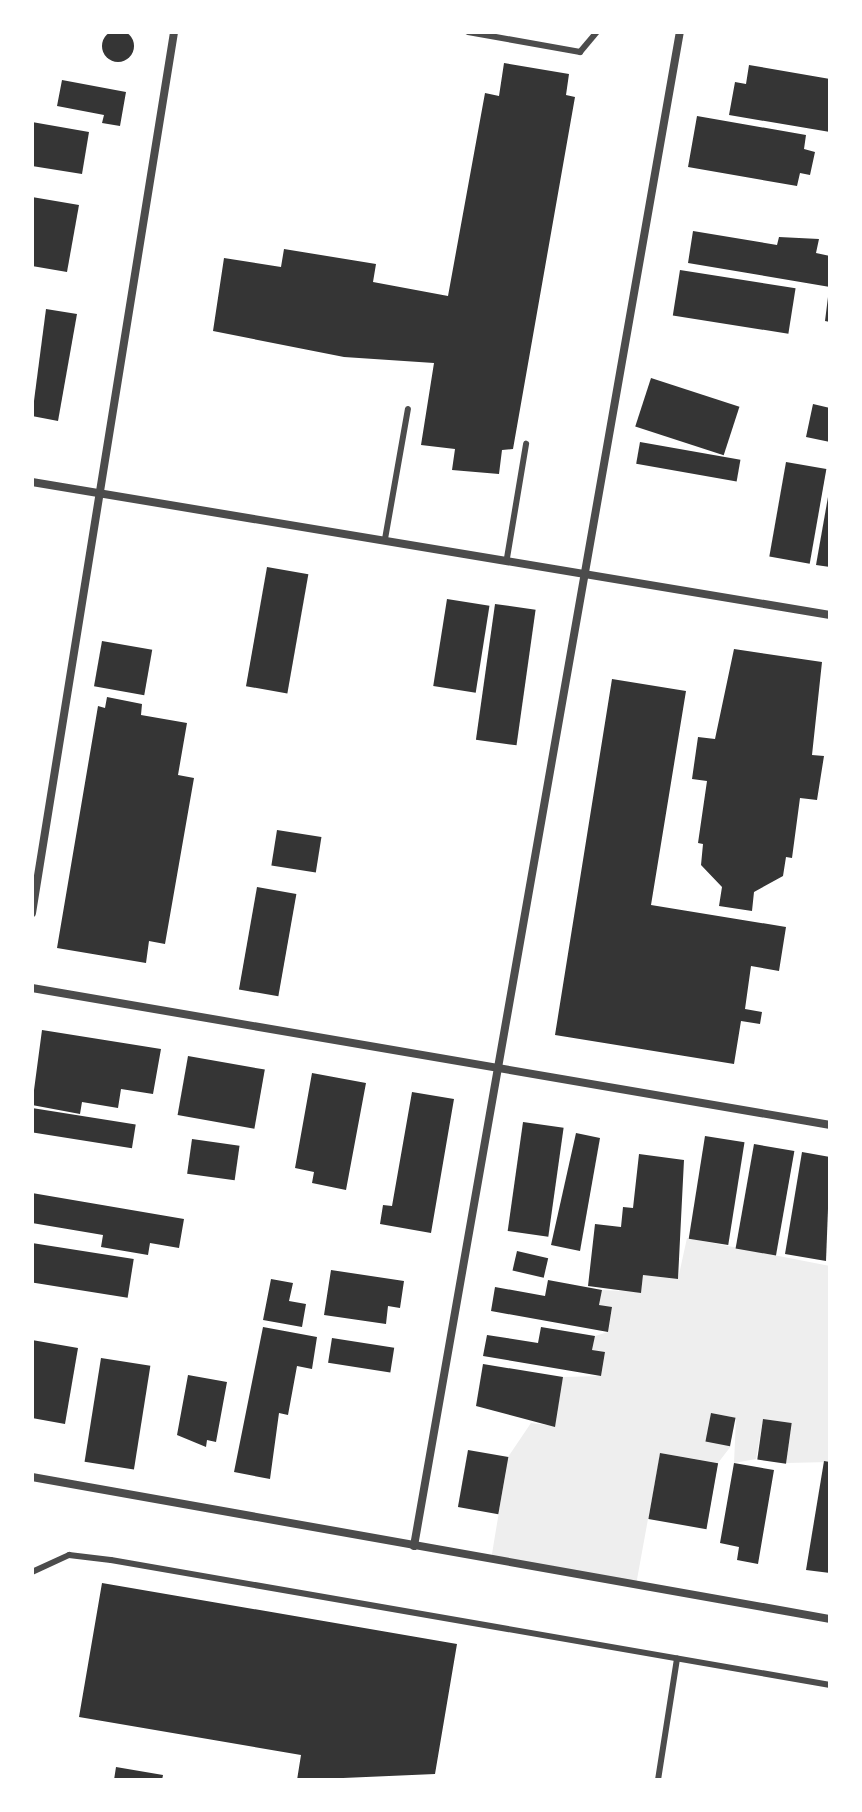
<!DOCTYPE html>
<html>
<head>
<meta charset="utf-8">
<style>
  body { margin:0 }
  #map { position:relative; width:862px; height:1812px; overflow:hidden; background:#fff; font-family:Rubik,sans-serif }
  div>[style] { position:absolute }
  .green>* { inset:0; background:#eee }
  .building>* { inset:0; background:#353535; transform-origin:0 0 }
  .round { border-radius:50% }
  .service>* { height:6px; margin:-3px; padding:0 3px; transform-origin:3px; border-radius:3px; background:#4c4c4c }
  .minor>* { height:8px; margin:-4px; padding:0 4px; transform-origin:4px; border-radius:4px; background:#4c4c4c }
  span { translate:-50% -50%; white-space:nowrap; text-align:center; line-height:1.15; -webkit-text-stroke:8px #fff; paint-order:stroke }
  .frame { position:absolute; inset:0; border:34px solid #fff; pointer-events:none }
</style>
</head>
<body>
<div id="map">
  <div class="green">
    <div style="clip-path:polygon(687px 1238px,830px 1266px,830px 1462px,786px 1463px,792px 1423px,763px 1419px,756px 1459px,734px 1463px,736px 1418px,712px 1413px,707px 1441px,731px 1446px,718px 1463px,660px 1453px,636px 1585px,491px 1560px,508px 1457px,531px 1423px,555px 1426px,563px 1377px,601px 1376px,605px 1353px,592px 1350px,595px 1336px,608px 1332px,612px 1308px,599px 1305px,602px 1290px,641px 1292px,643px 1275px,678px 1279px)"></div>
  </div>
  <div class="building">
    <div class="round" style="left:102px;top:30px;width:32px;height:32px"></div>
    <div style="clip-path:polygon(504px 63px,569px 74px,566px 95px,575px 97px,513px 449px,502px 450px,499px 474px,452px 470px,455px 449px,421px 445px,434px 363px,344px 357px,213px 331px,224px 258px,281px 267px,284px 249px,376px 264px,373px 282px,448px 296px,485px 93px,499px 96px)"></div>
    <div style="clip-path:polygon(749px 65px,830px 79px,830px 132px,729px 115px,735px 82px,746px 84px)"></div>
    <div style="clip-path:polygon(62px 80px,126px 92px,120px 126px,102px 123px,104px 115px,57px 106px)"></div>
    <div style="clip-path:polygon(697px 116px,806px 135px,804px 149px,815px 152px,810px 175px,800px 173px,797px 186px,688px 167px)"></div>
    <div style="clip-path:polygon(32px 122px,89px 132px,82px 174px,32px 166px)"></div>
    <div style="clip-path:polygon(32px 197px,79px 205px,67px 272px,32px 266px)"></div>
    <div style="clip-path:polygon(693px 231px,777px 245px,779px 237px,819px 239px,816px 253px,830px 256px,830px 287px,688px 263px)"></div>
    <div style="left:680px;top:270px;width:117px;height:46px;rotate:9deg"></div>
    <div style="clip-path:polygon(828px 297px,830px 297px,830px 322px,825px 321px)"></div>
    <div style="clip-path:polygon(46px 309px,77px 314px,58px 421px,32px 416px)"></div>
    <div style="left:651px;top:378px;width:93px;height:51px;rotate:18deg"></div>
    <div style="clip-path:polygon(813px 404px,830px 408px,830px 442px,806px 437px)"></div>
    <div style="left:640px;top:442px;width:102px;height:22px;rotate:10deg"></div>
    <div style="left:786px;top:462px;width:41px;height:96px;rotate:10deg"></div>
    <div style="clip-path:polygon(828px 497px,830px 497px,830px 567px,816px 565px)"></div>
    <div style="left:267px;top:567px;width:42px;height:121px;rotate:10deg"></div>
    <div style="left:447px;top:599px;width:43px;height:88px;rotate:9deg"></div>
    <div style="left:495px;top:604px;width:41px;height:137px;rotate:8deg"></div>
    <div style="left:102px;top:641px;width:51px;height:46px;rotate:10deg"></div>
    <div style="clip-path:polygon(734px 649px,822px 662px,812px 755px,824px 756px,817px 800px,800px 798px,792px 858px,786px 857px,783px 876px,754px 892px,752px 911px,719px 906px,722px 887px,701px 865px,703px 844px,698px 843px,707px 781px,692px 779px,698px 737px,715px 739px)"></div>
    <div style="clip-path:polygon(612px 679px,686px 691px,651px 905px,786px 927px,779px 971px,751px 966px,745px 1009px,762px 1012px,760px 1024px,741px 1021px,734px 1064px,555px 1035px)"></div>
    <div style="clip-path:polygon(107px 697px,142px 704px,141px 715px,187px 723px,178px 775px,194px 778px,165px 944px,149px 941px,146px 963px,57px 948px,98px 706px,105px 708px)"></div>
    <div style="left:277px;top:830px;width:45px;height:36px;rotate:9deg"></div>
    <div style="left:257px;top:887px;width:40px;height:104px;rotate:10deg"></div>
    <div style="clip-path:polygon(42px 1030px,161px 1049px,153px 1094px,121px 1089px,118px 1108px,82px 1102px,80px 1114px,32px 1105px)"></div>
    <div style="left:188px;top:1056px;width:78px;height:60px;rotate:10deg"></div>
    <div style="clip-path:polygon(312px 1073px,366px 1083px,346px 1190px,312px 1183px,314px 1172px,295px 1168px)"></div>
    <div style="clip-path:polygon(412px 1092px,454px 1099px,431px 1233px,380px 1224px,383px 1205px,392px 1206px)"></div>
    <div style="left:32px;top:1108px;width:105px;height:24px;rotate:9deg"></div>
    <div style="left:523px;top:1122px;width:41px;height:110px;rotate:8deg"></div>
    <div style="clip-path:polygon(576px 1133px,600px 1138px,580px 1251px,551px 1245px)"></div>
    <div style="left:705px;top:1136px;width:40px;height:104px;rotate:9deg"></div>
    <div style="left:192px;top:1139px;width:48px;height:35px;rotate:8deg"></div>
    <div style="left:754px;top:1144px;width:41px;height:106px;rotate:10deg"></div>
    <div style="clip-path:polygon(802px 1152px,830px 1157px,826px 1261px,785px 1254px)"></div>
    <div style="clip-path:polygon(639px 1154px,684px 1160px,678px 1279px,643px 1275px,641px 1293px,588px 1286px,595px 1224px,621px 1227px,623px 1207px,633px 1208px)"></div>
    <div style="clip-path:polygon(32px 1193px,184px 1219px,179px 1248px,150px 1243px,148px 1255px,101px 1247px,103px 1235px,32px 1223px)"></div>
    <div style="left:32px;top:1243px;width:103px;height:39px;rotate:9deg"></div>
    <div style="left:517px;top:1251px;width:32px;height:20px;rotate:13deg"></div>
    <div style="clip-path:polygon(331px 1270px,404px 1281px,400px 1308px,388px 1306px,386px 1324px,324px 1315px)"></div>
    <div style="clip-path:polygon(271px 1279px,293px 1283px,289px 1301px,306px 1304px,302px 1327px,263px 1320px)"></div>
    <div style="clip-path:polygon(548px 1280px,602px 1290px,599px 1305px,612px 1307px,608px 1332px,491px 1311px,495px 1287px,545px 1296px)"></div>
    <div style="clip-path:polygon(263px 1327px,317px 1337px,312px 1369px,297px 1366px,288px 1415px,279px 1413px,270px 1479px,234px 1472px)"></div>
    <div style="clip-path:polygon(541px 1327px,595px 1336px,592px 1350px,605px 1352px,601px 1376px,483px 1356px,487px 1335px,538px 1343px)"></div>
    <div style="left:332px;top:1338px;width:63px;height:25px;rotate:9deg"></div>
    <div style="clip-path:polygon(32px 1340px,78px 1348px,65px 1424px,32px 1418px)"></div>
    <div style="left:101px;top:1358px;width:50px;height:105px;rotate:9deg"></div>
    <div style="clip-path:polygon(483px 1364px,563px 1377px,555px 1427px,476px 1406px)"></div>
    <div style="clip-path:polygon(188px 1375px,227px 1382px,216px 1442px,207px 1440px,206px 1447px,177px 1435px)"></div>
    <div style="left:711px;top:1413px;width:25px;height:29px;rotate:11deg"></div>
    <div style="left:763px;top:1419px;width:29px;height:41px;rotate:8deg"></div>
    <div style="left:468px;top:1450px;width:41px;height:58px;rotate:10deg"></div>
    <div style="left:660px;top:1453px;width:59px;height:67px;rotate:10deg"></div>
    <div style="clip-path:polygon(824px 1461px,830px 1462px,830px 1573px,806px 1570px)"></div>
    <div style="clip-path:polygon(734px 1463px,774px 1470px,758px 1564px,737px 1560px,739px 1547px,720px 1543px)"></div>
    <div style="clip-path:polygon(102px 1583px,457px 1644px,435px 1774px,297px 1780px,301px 1755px,79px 1717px)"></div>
    <div style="clip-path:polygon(116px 1767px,163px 1775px,162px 1780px,114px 1780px)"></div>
  </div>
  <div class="service">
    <div style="left:468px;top:32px;width:114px;rotate:10.1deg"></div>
    <div style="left:580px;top:52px;width:26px;rotate:-50deg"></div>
    <div style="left:385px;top:539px;width:132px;rotate:-80deg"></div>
    <div style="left:507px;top:558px;width:116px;rotate:-80.5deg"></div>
    <div style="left:32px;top:1572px;width:41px;rotate:-24.7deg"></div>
    <div style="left:69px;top:1555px;width:42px;rotate:6.8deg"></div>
    <div style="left:111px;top:1560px;width:730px;rotate:9.86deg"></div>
    <div style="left:658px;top:1780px;width:123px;rotate:-81.1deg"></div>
  </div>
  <div class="minor">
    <div style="left:32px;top:482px;width:809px;rotate:9.46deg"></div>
    <div style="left:32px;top:913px;width:892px;rotate:-80.84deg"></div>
    <div style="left:32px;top:988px;width:810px;rotate:9.74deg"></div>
    <div style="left:32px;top:1477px;width:811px;rotate:10.09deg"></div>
    <div style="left:414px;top:1546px;width:1537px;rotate:-80.04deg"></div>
  </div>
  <div class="frame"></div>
</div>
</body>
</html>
